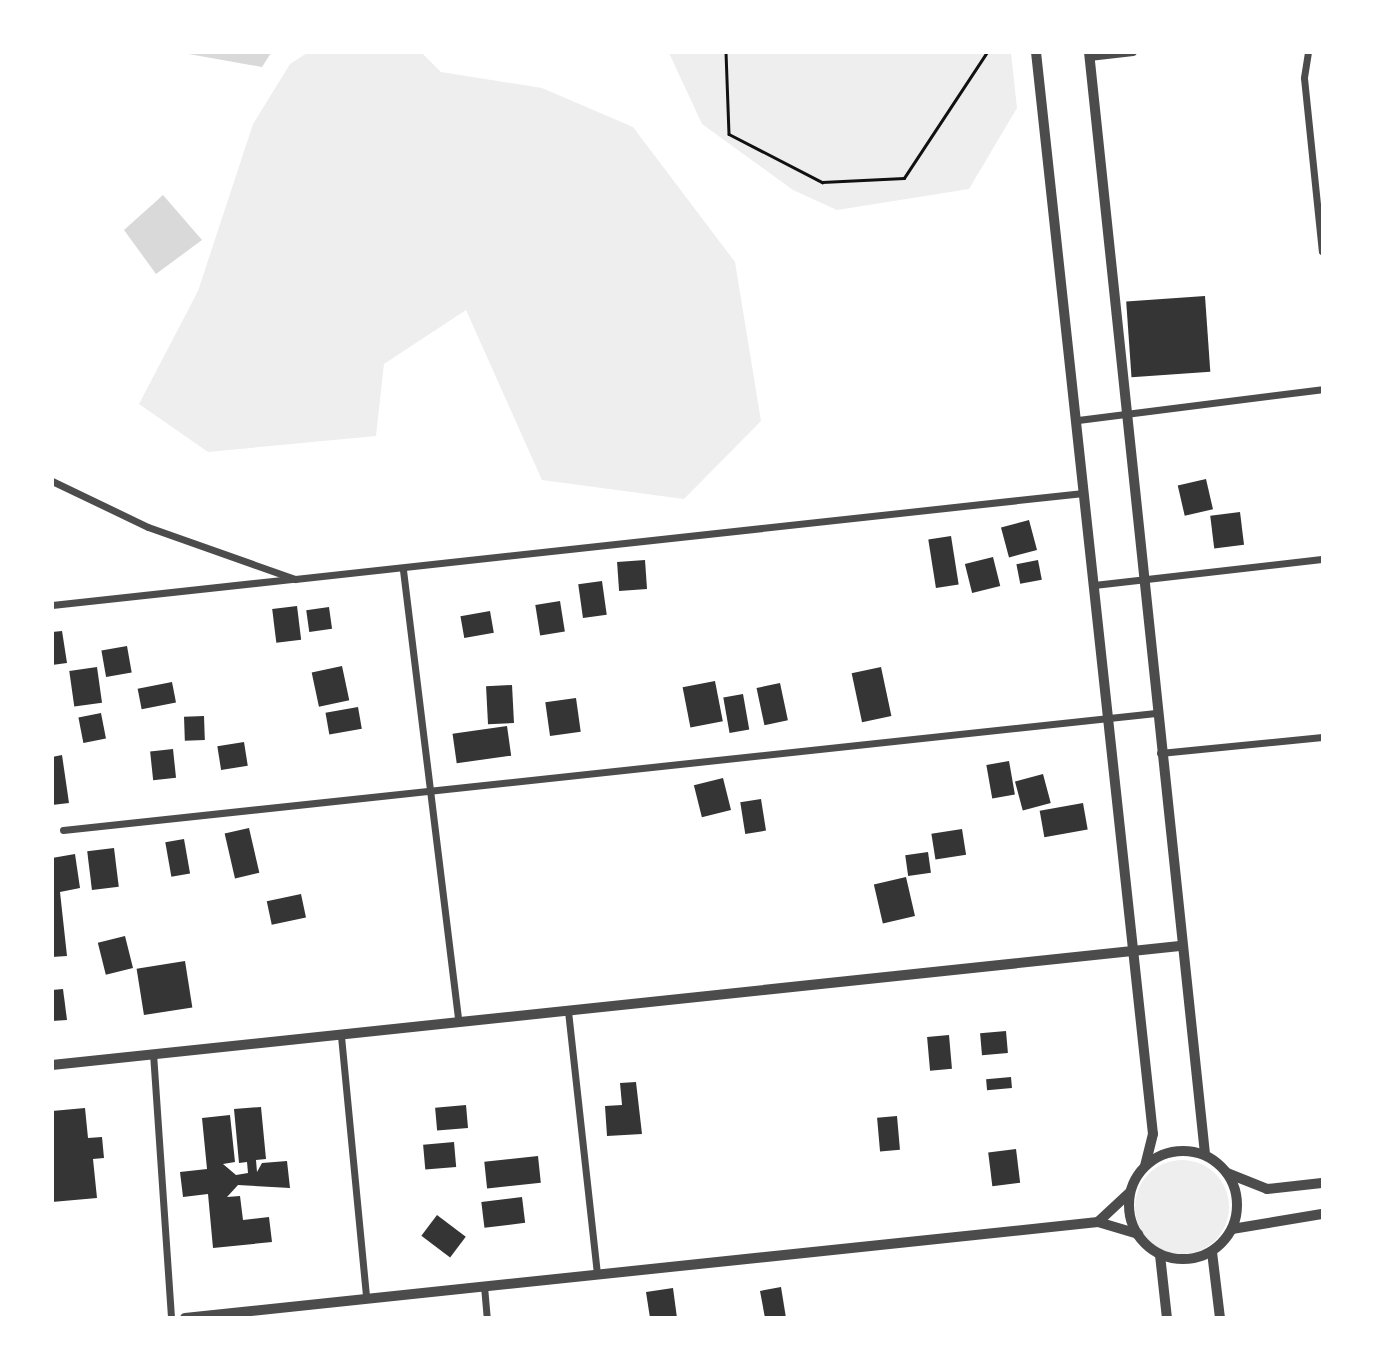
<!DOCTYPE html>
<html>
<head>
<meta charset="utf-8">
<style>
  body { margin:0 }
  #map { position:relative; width:1375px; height:1370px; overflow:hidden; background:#fff; font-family:Arial,sans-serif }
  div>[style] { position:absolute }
  .green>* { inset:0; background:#eee }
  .round { border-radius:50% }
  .water>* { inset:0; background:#d9d9d9 }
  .building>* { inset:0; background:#353535; transform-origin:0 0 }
  .path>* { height:2.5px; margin:-1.25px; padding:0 1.25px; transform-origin:1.25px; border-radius:1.25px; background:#111 }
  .minor>* { height:7px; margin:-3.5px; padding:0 3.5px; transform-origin:3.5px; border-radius:3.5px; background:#4c4c4c }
  .tertiary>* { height:10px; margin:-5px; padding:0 5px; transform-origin:5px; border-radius:5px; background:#4c4c4c }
  .tertiary>.ring { margin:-5px; padding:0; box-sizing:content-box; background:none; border:10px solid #4c4c4c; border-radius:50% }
  span { translate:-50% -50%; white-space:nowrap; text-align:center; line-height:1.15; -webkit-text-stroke:7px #fff; paint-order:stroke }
  .frame { position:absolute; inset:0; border:54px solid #fff; pointer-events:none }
</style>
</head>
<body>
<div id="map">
  <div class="green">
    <div style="clip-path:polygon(421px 52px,441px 72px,542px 88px,633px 127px,735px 262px,761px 421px,684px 499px,542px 480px,466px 310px,384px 364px,376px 436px,208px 452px,139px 404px,198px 291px,253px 124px,290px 64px,307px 53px)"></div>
    <div style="clip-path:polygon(669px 53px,1011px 53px,1017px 108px,969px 189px,837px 210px,793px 190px,702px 124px)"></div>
    <div class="round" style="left:1135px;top:1160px;width:94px;height:94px"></div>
  </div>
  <div class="water">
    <div style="clip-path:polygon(183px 53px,271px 53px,262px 67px)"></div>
    <div style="clip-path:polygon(163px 195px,202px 240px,156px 274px,124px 230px)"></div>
  </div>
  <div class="building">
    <div style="left:1205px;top:296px;width:76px;height:79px;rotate:86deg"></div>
    <div style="left:1206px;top:479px;width:31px;height:29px;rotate:77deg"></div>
    <div style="left:1240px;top:512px;width:33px;height:30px;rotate:83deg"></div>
    <div style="left:1029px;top:520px;width:31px;height:29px;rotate:75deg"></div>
    <div style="left:951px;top:536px;width:49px;height:23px;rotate:81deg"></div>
    <div style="left:993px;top:557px;width:30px;height:29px;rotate:76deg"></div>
    <div style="left:645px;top:560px;width:29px;height:28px;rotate:86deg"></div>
    <div style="left:1038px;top:560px;width:20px;height:22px;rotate:79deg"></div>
    <div style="left:602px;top:581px;width:34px;height:24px;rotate:82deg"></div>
    <div style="left:560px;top:601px;width:31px;height:25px;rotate:81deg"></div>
    <div style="left:297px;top:606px;width:34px;height:25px;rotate:83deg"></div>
    <div style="left:329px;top:607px;width:22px;height:23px;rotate:82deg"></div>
    <div style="left:490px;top:611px;width:22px;height:30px;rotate:80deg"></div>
    <div style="clip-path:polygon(62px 631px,67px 663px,52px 665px,52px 632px)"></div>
    <div style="left:127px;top:646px;width:27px;height:26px;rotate:80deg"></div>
    <div style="left:342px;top:666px;width:35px;height:31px;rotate:78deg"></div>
    <div style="left:97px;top:667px;width:36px;height:28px;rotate:82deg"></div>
    <div style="left:881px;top:667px;width:50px;height:30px;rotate:78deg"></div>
    <div style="left:715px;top:681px;width:41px;height:33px;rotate:79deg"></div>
    <div style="left:172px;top:682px;width:21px;height:35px;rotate:79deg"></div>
    <div style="left:780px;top:683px;width:38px;height:24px;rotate:78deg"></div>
    <div style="left:512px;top:685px;width:38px;height:26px;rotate:87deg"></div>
    <div style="left:743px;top:694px;width:36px;height:20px;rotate:80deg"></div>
    <div style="left:576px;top:698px;width:34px;height:31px;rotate:82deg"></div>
    <div style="left:358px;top:707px;width:22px;height:33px;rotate:80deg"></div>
    <div style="left:101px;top:713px;width:26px;height:23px;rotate:79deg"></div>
    <div style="left:204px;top:716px;width:24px;height:20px;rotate:88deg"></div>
    <div style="left:507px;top:726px;width:30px;height:55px;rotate:82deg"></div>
    <div style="left:244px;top:742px;width:24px;height:27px;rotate:81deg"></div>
    <div style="left:173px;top:749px;width:29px;height:23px;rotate:84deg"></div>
    <div style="clip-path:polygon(62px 755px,69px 803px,52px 805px,52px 757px)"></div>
    <div style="left:1009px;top:761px;width:34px;height:23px;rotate:80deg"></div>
    <div style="left:1043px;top:774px;width:30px;height:29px;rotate:75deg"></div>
    <div style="left:723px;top:778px;width:33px;height:30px;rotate:76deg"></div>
    <div style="left:761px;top:799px;width:32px;height:21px;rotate:81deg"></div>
    <div style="left:1083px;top:803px;width:27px;height:44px;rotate:80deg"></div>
    <div style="left:249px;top:828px;width:46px;height:25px;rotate:77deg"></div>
    <div style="left:962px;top:829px;width:26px;height:31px;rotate:81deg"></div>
    <div style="left:184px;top:839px;width:35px;height:19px;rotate:80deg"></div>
    <div style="left:114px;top:848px;width:39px;height:27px;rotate:83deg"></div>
    <div style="left:928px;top:852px;width:21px;height:23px;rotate:82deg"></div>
    <div style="clip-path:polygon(75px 854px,80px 888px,60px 892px,67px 956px,52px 957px,52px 858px)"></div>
    <div style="left:906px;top:877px;width:40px;height:33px;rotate:77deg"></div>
    <div style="left:301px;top:894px;width:24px;height:35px;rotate:78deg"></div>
    <div style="left:125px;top:936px;width:33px;height:28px;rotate:76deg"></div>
    <div style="left:185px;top:961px;width:47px;height:49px;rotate:81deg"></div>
    <div style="clip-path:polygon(63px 989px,67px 1020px,52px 1021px,52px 990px)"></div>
    <div style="left:1006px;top:1031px;width:22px;height:26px;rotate:85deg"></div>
    <div style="left:949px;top:1035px;width:34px;height:22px;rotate:85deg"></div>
    <div style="left:1011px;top:1077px;width:11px;height:25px;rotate:85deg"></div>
    <div style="clip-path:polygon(636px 1082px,642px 1134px,607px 1136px,605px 1106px,622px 1105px,620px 1083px)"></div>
    <div style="left:466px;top:1105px;width:23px;height:31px;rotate:85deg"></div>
    <div style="clip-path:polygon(261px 1107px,266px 1159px,256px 1160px,257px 1172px,262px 1163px,287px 1161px,290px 1188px,238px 1185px,227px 1197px,240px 1196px,243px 1220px,269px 1217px,272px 1242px,213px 1248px,208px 1194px,183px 1197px,180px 1172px,207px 1169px,202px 1118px,230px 1115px,235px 1162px,223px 1164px,236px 1175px,248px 1173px,247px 1162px,239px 1163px,234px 1109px)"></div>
    <div style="clip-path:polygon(85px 1108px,88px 1138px,102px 1137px,104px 1158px,93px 1159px,97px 1198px,52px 1202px,52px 1111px)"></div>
    <div style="left:897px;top:1116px;width:34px;height:20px;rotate:85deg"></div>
    <div style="left:454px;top:1142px;width:25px;height:31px;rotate:85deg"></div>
    <div style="left:1016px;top:1149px;width:34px;height:28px;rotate:83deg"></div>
    <div style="left:538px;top:1156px;width:27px;height:54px;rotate:84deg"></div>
    <div style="left:522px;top:1197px;width:26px;height:41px;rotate:83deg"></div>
    <div style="left:437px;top:1215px;width:36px;height:26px;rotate:37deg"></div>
    <div style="clip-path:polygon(781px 1287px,786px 1318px,765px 1318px,760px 1291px)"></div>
    <div style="clip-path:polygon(673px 1288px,677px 1318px,650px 1318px,646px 1292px)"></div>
  </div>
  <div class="path">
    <div style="left:726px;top:52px;width:82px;rotate:87.9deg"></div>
    <div style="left:729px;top:134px;width:105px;rotate:27.3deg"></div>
    <div style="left:822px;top:182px;width:82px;rotate:-2.8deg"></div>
    <div style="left:904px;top:178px;width:151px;rotate:-56.6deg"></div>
  </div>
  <div class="minor">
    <div style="left:1308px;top:52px;width:26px;rotate:99deg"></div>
    <div style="left:1304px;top:78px;width:174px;rotate:84.1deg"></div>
    <div style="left:1089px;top:57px;width:44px;rotate:-6.5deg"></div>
    <div style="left:1078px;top:420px;width:246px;rotate:-7.2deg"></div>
    <div style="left:52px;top:481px;width:106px;rotate:25.6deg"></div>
    <div style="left:148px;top:527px;width:156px;rotate:19.5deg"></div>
    <div style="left:295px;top:579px;width:793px;rotate:-6.23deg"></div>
    <div style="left:403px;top:570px;width:453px;rotate:83deg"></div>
    <div style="left:1094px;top:585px;width:229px;rotate:-6.5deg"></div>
    <div style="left:52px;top:605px;width:241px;rotate:-6.2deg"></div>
    <div style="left:1160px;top:753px;width:163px;rotate:-5.6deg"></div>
    <div style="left:63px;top:830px;width:1099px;rotate:-6.11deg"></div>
    <div style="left:568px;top:1011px;width:265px;rotate:83.7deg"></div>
    <div style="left:341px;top:1036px;width:263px;rotate:84.5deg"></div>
    <div style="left:153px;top:1053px;width:266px;rotate:86.1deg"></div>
    <div style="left:484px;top:1286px;width:32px;rotate:85deg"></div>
  </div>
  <div class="tertiary">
    <div style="left:1036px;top:52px;width:1088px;rotate:83.83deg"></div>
    <div style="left:1153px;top:1134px;width:32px;rotate:104deg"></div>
    <div style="left:1089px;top:52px;width:1108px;rotate:83.99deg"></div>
    <div style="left:52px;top:1065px;width:1134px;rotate:-6.02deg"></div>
    <div class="ring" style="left:1129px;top:1151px;width:98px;height:98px"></div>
    <div style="left:1227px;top:1173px;width:43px;rotate:21.8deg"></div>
    <div style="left:1267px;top:1189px;width:55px;rotate:-6.2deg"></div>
    <div style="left:1098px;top:1222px;width:42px;rotate:-43.1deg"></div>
    <div style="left:1232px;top:1229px;width:91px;rotate:-9.5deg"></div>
    <div style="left:1212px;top:1252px;width:66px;rotate:83.1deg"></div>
    <div style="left:1160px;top:1255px;width:63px;rotate:83.7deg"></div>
    <div style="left:185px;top:1318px;width:918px;rotate:-6deg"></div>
    <div style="left:1098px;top:1222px;width:42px;rotate:16.7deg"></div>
  </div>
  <div class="frame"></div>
</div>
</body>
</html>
